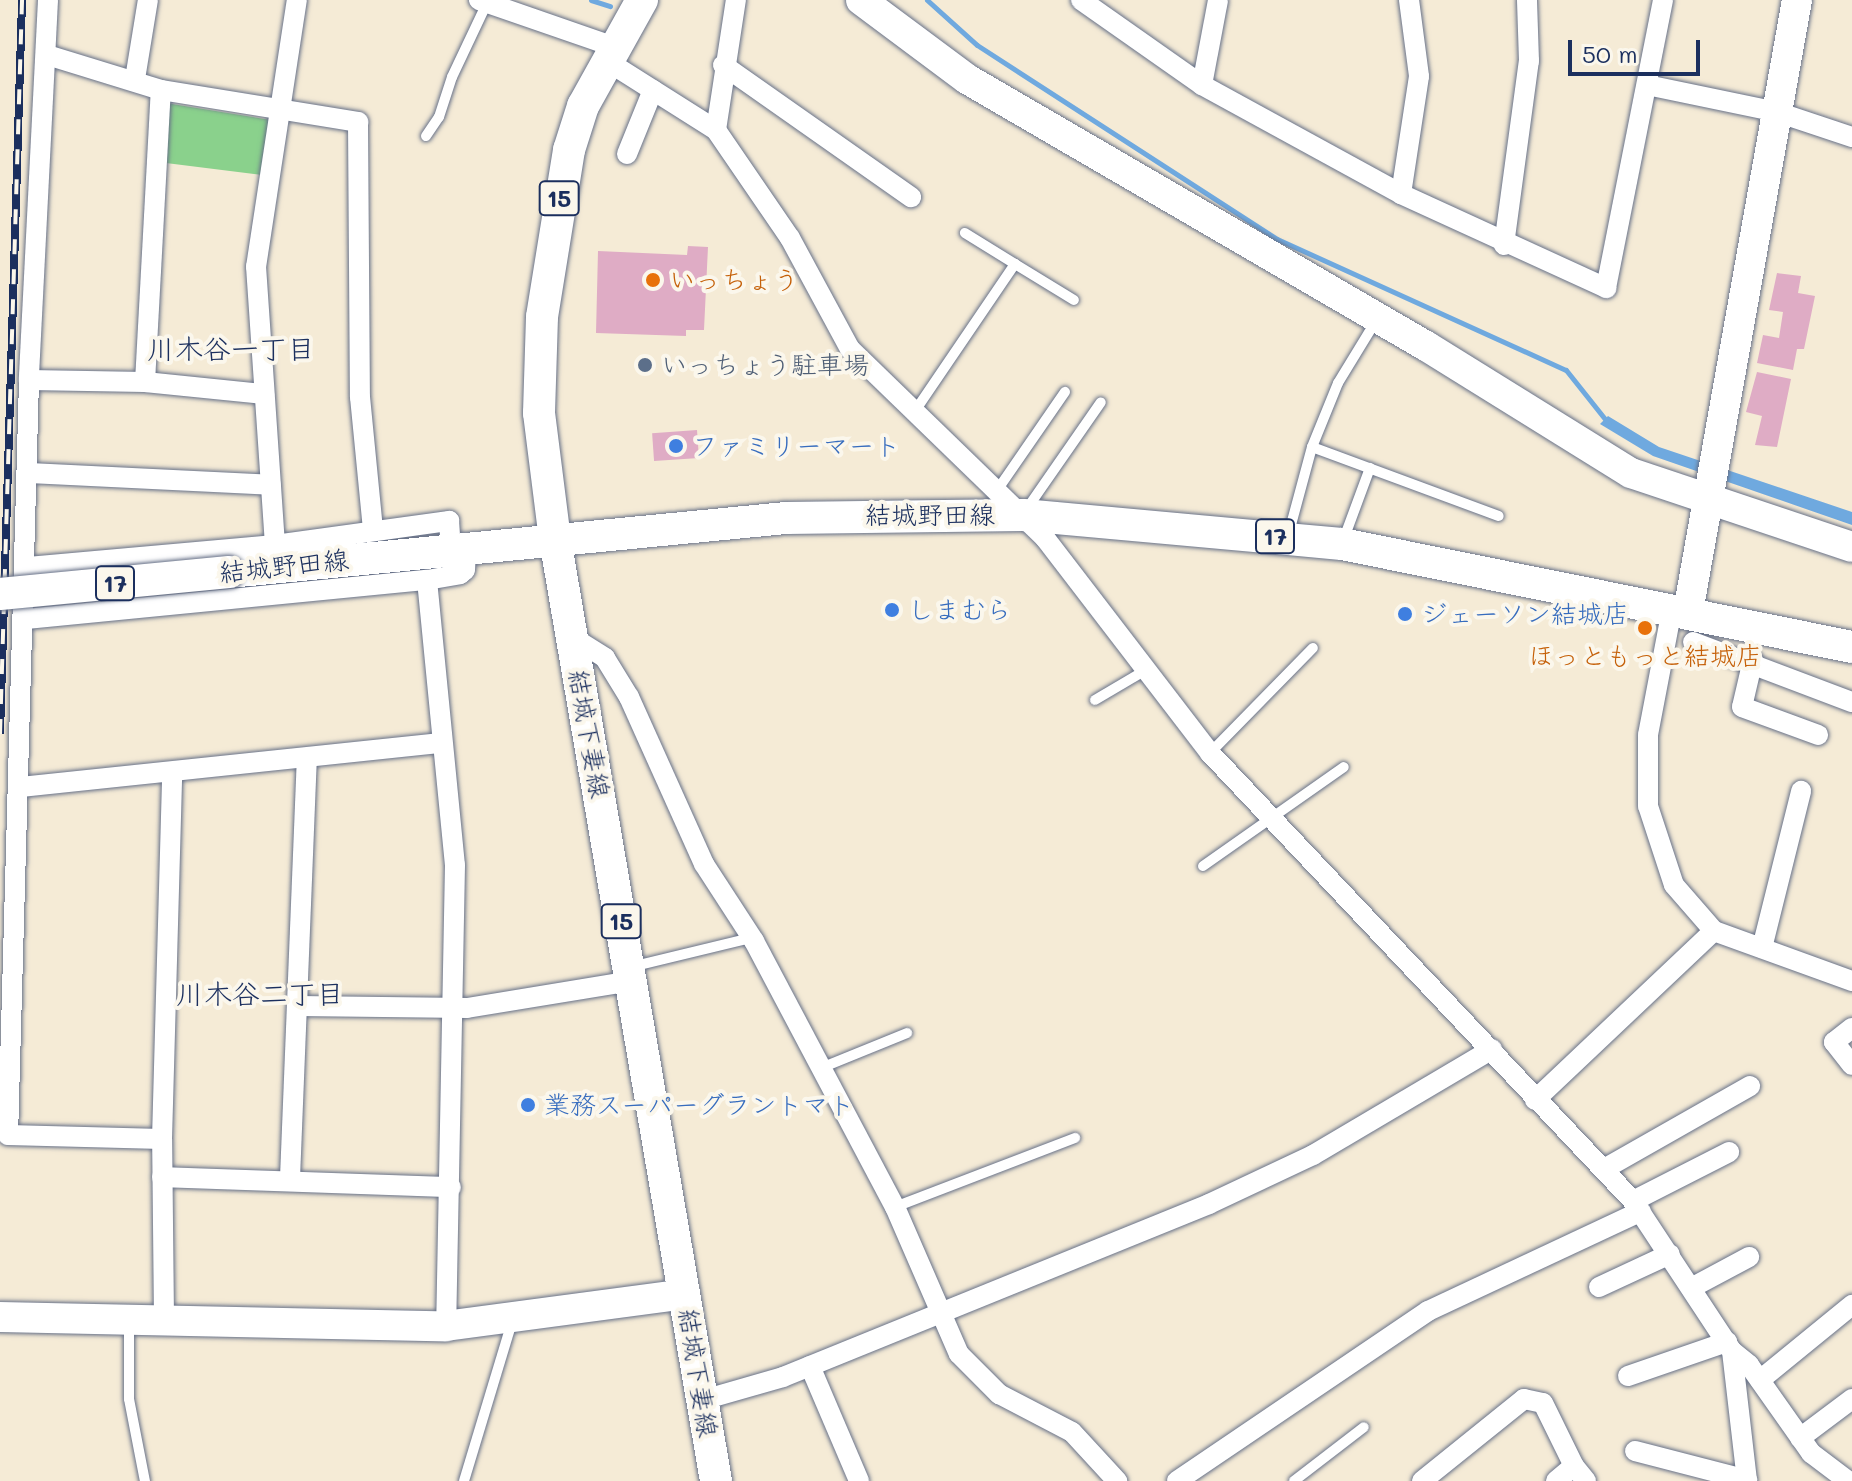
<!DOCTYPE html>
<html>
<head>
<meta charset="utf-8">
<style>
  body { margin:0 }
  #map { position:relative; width:1852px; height:1481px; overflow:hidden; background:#f5ebd6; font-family:Mali,"Klee One",sans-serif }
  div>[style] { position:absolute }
  .green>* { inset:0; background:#8ad18c }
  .water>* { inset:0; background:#6fa9df }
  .stream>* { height:5px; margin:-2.5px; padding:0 2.5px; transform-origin:2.5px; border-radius:2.5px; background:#6fa9df }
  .building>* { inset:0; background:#dfacc5; transform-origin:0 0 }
  .roads { filter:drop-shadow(0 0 2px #677188) drop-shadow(0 0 2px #677188) }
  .lane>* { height:10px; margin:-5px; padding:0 5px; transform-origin:5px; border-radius:5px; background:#fff }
  .street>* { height:20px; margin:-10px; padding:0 10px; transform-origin:10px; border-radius:10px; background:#fff }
  .secondary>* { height:30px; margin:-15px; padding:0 15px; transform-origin:15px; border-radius:15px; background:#fff }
  .primary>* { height:32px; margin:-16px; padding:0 16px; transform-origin:16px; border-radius:16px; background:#fff }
  .rail>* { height:8px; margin-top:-4px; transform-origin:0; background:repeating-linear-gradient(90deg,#fbf7ec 0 15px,#1b2f5e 0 30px); box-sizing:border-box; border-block:2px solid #1b2f5e }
  .bridges { filter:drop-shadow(0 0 2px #677188) drop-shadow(0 0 2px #677188) }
  .primary-bridge>* { height:32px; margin:-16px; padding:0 16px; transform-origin:16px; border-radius:16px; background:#fff }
  .dots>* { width:22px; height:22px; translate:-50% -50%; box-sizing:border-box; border:4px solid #fbf7ec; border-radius:50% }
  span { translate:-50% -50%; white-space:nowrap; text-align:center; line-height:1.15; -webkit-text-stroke:8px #fbf7ec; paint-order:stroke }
  .shield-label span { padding:2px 6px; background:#fbf7ec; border:2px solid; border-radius:6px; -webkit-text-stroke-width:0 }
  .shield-label { font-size:24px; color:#1b2f5e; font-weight:700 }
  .food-label { font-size:26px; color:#c56008 }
  .left { translate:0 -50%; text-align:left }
  .service-label { font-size:26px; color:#4e5e75 }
  .shop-label { font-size:26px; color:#366cbe }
  .street-label { font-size:26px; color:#1b2f5e }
  .neighbourhood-label { font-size:28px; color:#1b2f5e }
  .scale { position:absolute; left:1568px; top:40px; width:132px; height:36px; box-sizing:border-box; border:4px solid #1b2f5e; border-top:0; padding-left:10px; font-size:24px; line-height:28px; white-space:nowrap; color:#1b2f5e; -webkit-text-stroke:6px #fbf7ec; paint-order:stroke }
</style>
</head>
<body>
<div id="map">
  <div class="green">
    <div style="clip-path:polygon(166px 103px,271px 120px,263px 175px,166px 163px)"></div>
  </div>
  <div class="water">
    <div style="clip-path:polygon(1608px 416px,1659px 447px,1852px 512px,1852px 525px,1653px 456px,1600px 424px)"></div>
  </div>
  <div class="stream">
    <div style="left:591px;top:0;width:20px;rotate:18deg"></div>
    <div style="left:927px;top:0;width:67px;rotate:42deg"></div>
    <div style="left:977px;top:45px;width:357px;rotate:32.9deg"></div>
    <div style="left:1277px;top:239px;width:317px;rotate:24.4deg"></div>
    <div style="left:1566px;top:370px;width:69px;rotate:51.5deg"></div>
  </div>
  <div class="building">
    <div style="clip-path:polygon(688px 246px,708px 247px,704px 330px,686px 330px,686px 336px,596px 333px,598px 251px,687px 255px)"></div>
    <div style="clip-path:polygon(1777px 273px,1801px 276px,1798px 293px,1815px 296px,1804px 349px,1797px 349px,1793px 370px,1757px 363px,1763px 335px,1779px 338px,1783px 312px,1769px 310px)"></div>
    <div style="clip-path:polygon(1757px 372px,1791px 379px,1777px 447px,1755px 445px,1762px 416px,1746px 412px)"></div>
    <div style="left:697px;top:430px;width:28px;height:45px;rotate:86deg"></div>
  </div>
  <div class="roads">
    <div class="lane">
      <div style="left:426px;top:136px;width:23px;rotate:-56deg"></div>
      <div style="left:439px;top:117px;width:42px;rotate:-72deg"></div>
      <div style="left:452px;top:77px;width:82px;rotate:-64.7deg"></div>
      <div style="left:1015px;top:264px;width:69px;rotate:31.4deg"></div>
      <div style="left:915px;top:411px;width:178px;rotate:-55.8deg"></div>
      <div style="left:1015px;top:264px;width:59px;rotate:-148.2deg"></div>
      <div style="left:1312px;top:447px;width:199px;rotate:20.3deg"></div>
      <div style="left:998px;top:489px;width:118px;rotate:-55.4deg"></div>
      <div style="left:1026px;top:510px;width:131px;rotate:-55.2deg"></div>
      <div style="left:1288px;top:536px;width:92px;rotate:-74.9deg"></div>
      <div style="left:1312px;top:447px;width:69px;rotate:-67.9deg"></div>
      <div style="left:1338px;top:383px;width:75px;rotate:-58.6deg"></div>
      <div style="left:1343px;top:541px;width:78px;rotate:-69.7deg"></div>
      <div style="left:1095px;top:700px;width:57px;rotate:-30.6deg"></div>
      <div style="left:1210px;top:753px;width:147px;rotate:-45.6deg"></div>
      <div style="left:1203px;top:866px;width:172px;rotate:-35.1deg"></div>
      <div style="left:631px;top:967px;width:123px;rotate:-13.6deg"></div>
      <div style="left:821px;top:1068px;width:93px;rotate:-22.1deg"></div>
      <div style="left:895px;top:1207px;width:193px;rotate:-21deg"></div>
      <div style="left:129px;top:1324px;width:75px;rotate:90deg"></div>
      <div style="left:129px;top:1399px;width:84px;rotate:79deg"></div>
      <div style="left:464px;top:1481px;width:166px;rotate:-73.2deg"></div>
      <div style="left:1294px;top:1481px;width:88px;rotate:-37.6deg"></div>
    </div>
    <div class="street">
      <div style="left:48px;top:0;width:380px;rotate:92.9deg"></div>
      <div style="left:29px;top:380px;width:755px;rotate:91.59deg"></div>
      <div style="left:8px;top:1135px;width:154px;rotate:1.5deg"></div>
      <div style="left:479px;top:0;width:144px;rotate:19.1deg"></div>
      <div style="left:1081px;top:0;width:148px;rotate:35.1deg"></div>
      <div style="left:1202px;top:85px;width:227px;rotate:28.7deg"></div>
      <div style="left:1401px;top:194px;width:226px;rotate:24.6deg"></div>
      <div style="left:1606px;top:288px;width:294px;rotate:-78.8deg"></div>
      <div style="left:47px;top:55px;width:119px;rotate:17.1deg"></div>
      <div style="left:161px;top:90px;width:200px;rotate:9.2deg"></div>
      <div style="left:358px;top:122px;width:275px;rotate:89.6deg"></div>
      <div style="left:360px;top:397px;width:134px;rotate:84.4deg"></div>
      <div style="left:607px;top:61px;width:129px;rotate:32.3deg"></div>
      <div style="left:716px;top:130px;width:131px;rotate:55.6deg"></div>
      <div style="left:790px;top:238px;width:126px;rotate:61.6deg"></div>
      <div style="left:850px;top:349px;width:272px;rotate:44.1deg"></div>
      <div style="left:1045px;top:538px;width:271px;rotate:52.5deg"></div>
      <div style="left:1210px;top:753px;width:616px;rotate:46.64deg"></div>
      <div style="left:1633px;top:1201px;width:180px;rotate:56.6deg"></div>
      <div style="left:1732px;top:1351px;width:22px;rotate:39deg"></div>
      <div style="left:1749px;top:1365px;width:108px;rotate:54.8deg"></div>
      <div style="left:1811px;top:1453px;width:46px;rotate:37.1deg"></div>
      <div style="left:723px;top:65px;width:230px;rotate:35.1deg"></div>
      <div style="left:135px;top:79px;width:80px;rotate:-80.7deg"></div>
      <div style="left:1202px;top:85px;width:86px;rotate:-79.3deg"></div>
      <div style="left:1647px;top:85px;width:133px;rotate:11.7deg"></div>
      <div style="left:1777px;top:112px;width:79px;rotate:18.4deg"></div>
      <div style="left:716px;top:130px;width:132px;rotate:-81.3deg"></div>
      <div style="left:627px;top:154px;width:69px;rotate:-67.9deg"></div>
      <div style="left:1401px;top:194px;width:119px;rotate:-81.3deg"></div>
      <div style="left:1419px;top:76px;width:77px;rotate:-97.5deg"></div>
      <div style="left:1504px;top:245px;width:186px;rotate:-82.3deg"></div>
      <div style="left:1529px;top:61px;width:61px;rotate:-91.9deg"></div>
      <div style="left:29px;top:380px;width:116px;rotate:1deg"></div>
      <div style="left:145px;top:382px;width:120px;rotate:5.8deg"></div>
      <div style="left:145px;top:382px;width:292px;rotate:-86.9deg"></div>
      <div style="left:29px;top:473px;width:242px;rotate:2.8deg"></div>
      <div style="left:275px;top:545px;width:279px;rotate:-93.9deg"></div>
      <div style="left:256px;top:267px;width:270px;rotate:-81.3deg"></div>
      <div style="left:28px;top:567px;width:248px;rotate:-5.1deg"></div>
      <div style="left:275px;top:545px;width:176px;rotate:-7.9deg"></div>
      <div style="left:449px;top:521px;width:28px;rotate:86deg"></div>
      <div style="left:427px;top:580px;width:286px;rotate:84.4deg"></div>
      <div style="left:455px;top:865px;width:461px;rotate:91.1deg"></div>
      <div style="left:1672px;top:609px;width:128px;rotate:100.8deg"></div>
      <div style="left:1648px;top:735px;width:71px;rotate:90deg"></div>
      <div style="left:1648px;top:806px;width:83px;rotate:71.8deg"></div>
      <div style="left:1674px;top:885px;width:61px;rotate:49deg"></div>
      <div style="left:1714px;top:931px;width:147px;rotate:19.9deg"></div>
      <div style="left:26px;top:619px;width:403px;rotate:-5.6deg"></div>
      <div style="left:427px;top:580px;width:34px;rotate:-10deg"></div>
      <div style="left:460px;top:574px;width:6px;rotate:-39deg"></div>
      <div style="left:465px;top:570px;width:22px;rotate:-87deg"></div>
      <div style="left:572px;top:637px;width:39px;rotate:32deg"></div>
      <div style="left:605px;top:658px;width:46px;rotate:58.4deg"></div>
      <div style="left:629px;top:697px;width:183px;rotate:65.8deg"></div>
      <div style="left:704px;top:864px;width:92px;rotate:57deg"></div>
      <div style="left:754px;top:941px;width:301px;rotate:62.1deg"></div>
      <div style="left:895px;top:1207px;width:160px;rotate:66.5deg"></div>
      <div style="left:959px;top:1354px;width:57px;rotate:45deg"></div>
      <div style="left:999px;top:1394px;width:82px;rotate:27.5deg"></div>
      <div style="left:1072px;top:1432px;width:67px;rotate:47.4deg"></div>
      <div style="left:1693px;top:642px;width:170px;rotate:20.7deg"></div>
      <div style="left:1753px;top:660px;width:48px;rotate:103.2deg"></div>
      <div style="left:1742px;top:707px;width:81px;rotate:20.2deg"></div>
      <div style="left:21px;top:787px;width:422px;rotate:-6deg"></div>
      <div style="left:1762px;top:948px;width:162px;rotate:-76deg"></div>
      <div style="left:298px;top:1006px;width:169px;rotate:0.7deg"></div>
      <div style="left:467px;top:1008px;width:166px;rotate:-9.3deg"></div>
      <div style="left:1852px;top:1028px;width:23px;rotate:142deg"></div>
      <div style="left:1834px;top:1042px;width:29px;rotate:52deg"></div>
      <div style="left:1535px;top:1100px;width:246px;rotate:-43.4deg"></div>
      <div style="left:1604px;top:1169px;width:168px;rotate:-29.6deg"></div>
      <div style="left:162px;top:1177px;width:289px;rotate:2deg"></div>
      <div style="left:290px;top:1178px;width:417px;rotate:-87.7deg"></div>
      <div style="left:1633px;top:1201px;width:108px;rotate:-27deg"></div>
      <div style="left:1599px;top:1287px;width:78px;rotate:-24.9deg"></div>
      <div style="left:1691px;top:1288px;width:66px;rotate:-28.1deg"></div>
      <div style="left:164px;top:1319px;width:180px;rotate:-90.6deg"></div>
      <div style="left:162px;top:1139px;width:366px;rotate:-88.4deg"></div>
      <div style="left:1732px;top:1351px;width:131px;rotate:83.4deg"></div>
      <div style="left:810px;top:1366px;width:125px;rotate:66.9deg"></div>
      <div style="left:1628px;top:1376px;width:105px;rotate:-19deg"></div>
      <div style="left:1760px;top:1380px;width:119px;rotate:-39.2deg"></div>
      <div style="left:703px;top:1400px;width:83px;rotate:-16deg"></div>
      <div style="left:783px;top:1377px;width:460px;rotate:-22.1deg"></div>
      <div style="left:1209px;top:1204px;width:115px;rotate:-25.2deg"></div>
      <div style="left:1313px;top:1155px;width:208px;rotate:-30.6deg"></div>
      <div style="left:1800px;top:1438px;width:65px;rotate:-36.9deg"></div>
      <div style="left:1635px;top:1451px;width:116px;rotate:14.5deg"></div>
      <div style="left:1177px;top:1481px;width:303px;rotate:-34.1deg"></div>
      <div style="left:1428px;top:1311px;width:235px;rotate:-25.1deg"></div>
      <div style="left:1422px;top:1481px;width:131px;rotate:-38.8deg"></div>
      <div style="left:1524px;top:1399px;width:19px;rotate:12deg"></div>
      <div style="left:1543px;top:1403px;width:70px;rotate:63.8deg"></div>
      <div style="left:1556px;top:1481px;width:23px;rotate:-40deg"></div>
      <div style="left:1574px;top:1466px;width:19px;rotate:51deg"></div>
    </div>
    <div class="secondary">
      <div style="left:861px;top:0;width:132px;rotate:36.7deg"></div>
      <div style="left:967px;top:79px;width:531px;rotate:30.19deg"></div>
      <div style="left:1426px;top:346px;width:241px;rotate:31.8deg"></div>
      <div style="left:1631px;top:473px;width:233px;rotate:18.5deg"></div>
      <div style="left:1688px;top:612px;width:622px;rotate:-79.9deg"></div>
      <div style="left:0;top:1317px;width:446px;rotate:1.2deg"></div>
      <div style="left:446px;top:1326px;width:241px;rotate:-7.6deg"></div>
    </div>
    <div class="primary">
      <div style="left:642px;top:0;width:121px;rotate:119.1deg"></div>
      <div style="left:583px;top:106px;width:46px;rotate:107.7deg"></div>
      <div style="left:569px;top:150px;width:169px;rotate:99.2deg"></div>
      <div style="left:542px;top:317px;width:96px;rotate:91.8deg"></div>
      <div style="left:539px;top:413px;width:127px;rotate:82.8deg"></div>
      <div style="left:555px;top:539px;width:956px;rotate:80.3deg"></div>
      <div style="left:229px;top:572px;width:560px;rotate:-5.54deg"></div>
      <div style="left:786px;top:518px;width:237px;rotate:-0.7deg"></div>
      <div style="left:1023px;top:515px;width:320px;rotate:5.2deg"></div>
      <div style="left:1342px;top:544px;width:520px;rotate:11.42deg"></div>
    </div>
  </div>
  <div class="rail">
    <div style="left:0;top:734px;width:734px;rotate:-88.28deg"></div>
  </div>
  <div class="bridges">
    <div class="primary-bridge">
      <div style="left:0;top:594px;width:230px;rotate:-5.5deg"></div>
    </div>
  </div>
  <div class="dots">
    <div style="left:653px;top:280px;background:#e8710a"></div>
    <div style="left:645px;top:365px;background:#5c6f8a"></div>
    <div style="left:676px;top:446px;background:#3f7fe0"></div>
    <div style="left:892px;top:610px;background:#3f7fe0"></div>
    <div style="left:1405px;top:614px;background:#3f7fe0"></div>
    <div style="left:1645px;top:628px;background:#e8710a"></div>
    <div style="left:528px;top:1105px;background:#3f7fe0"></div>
  </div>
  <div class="shield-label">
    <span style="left:559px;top:198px">15</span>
    <span style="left:1275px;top:536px">17</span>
    <span style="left:115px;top:583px">17</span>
    <span style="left:621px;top:921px">15</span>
  </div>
  <div class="food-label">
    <span class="left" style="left:669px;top:280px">いっちょう</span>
    <span style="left:1645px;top:656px">ほっともっと結城店</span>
  </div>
  <div class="service-label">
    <span class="left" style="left:661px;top:365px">いっちょう駐車場</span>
  </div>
  <div class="shop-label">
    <span class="left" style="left:692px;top:446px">ファミリーマート</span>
    <span class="left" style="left:908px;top:610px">しまむら</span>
    <span class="left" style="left:1421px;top:614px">ジェーソン結城店</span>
    <span class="left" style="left:544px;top:1105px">業務スーパーグラントマト</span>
  </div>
  <div class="street-label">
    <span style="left:930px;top:515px">結城野田線</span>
    <span style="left:284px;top:566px;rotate:-6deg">結城野田線</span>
    <span style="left:589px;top:734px;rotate:80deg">結城下妻線</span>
    <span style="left:698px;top:1373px;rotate:81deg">結城下妻線</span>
  </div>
  <div class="neighbourhood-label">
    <span style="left:231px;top:348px">川木谷一丁目</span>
    <span style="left:260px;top:993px">川木谷二丁目</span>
  </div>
  <div class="scale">50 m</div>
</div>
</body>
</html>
